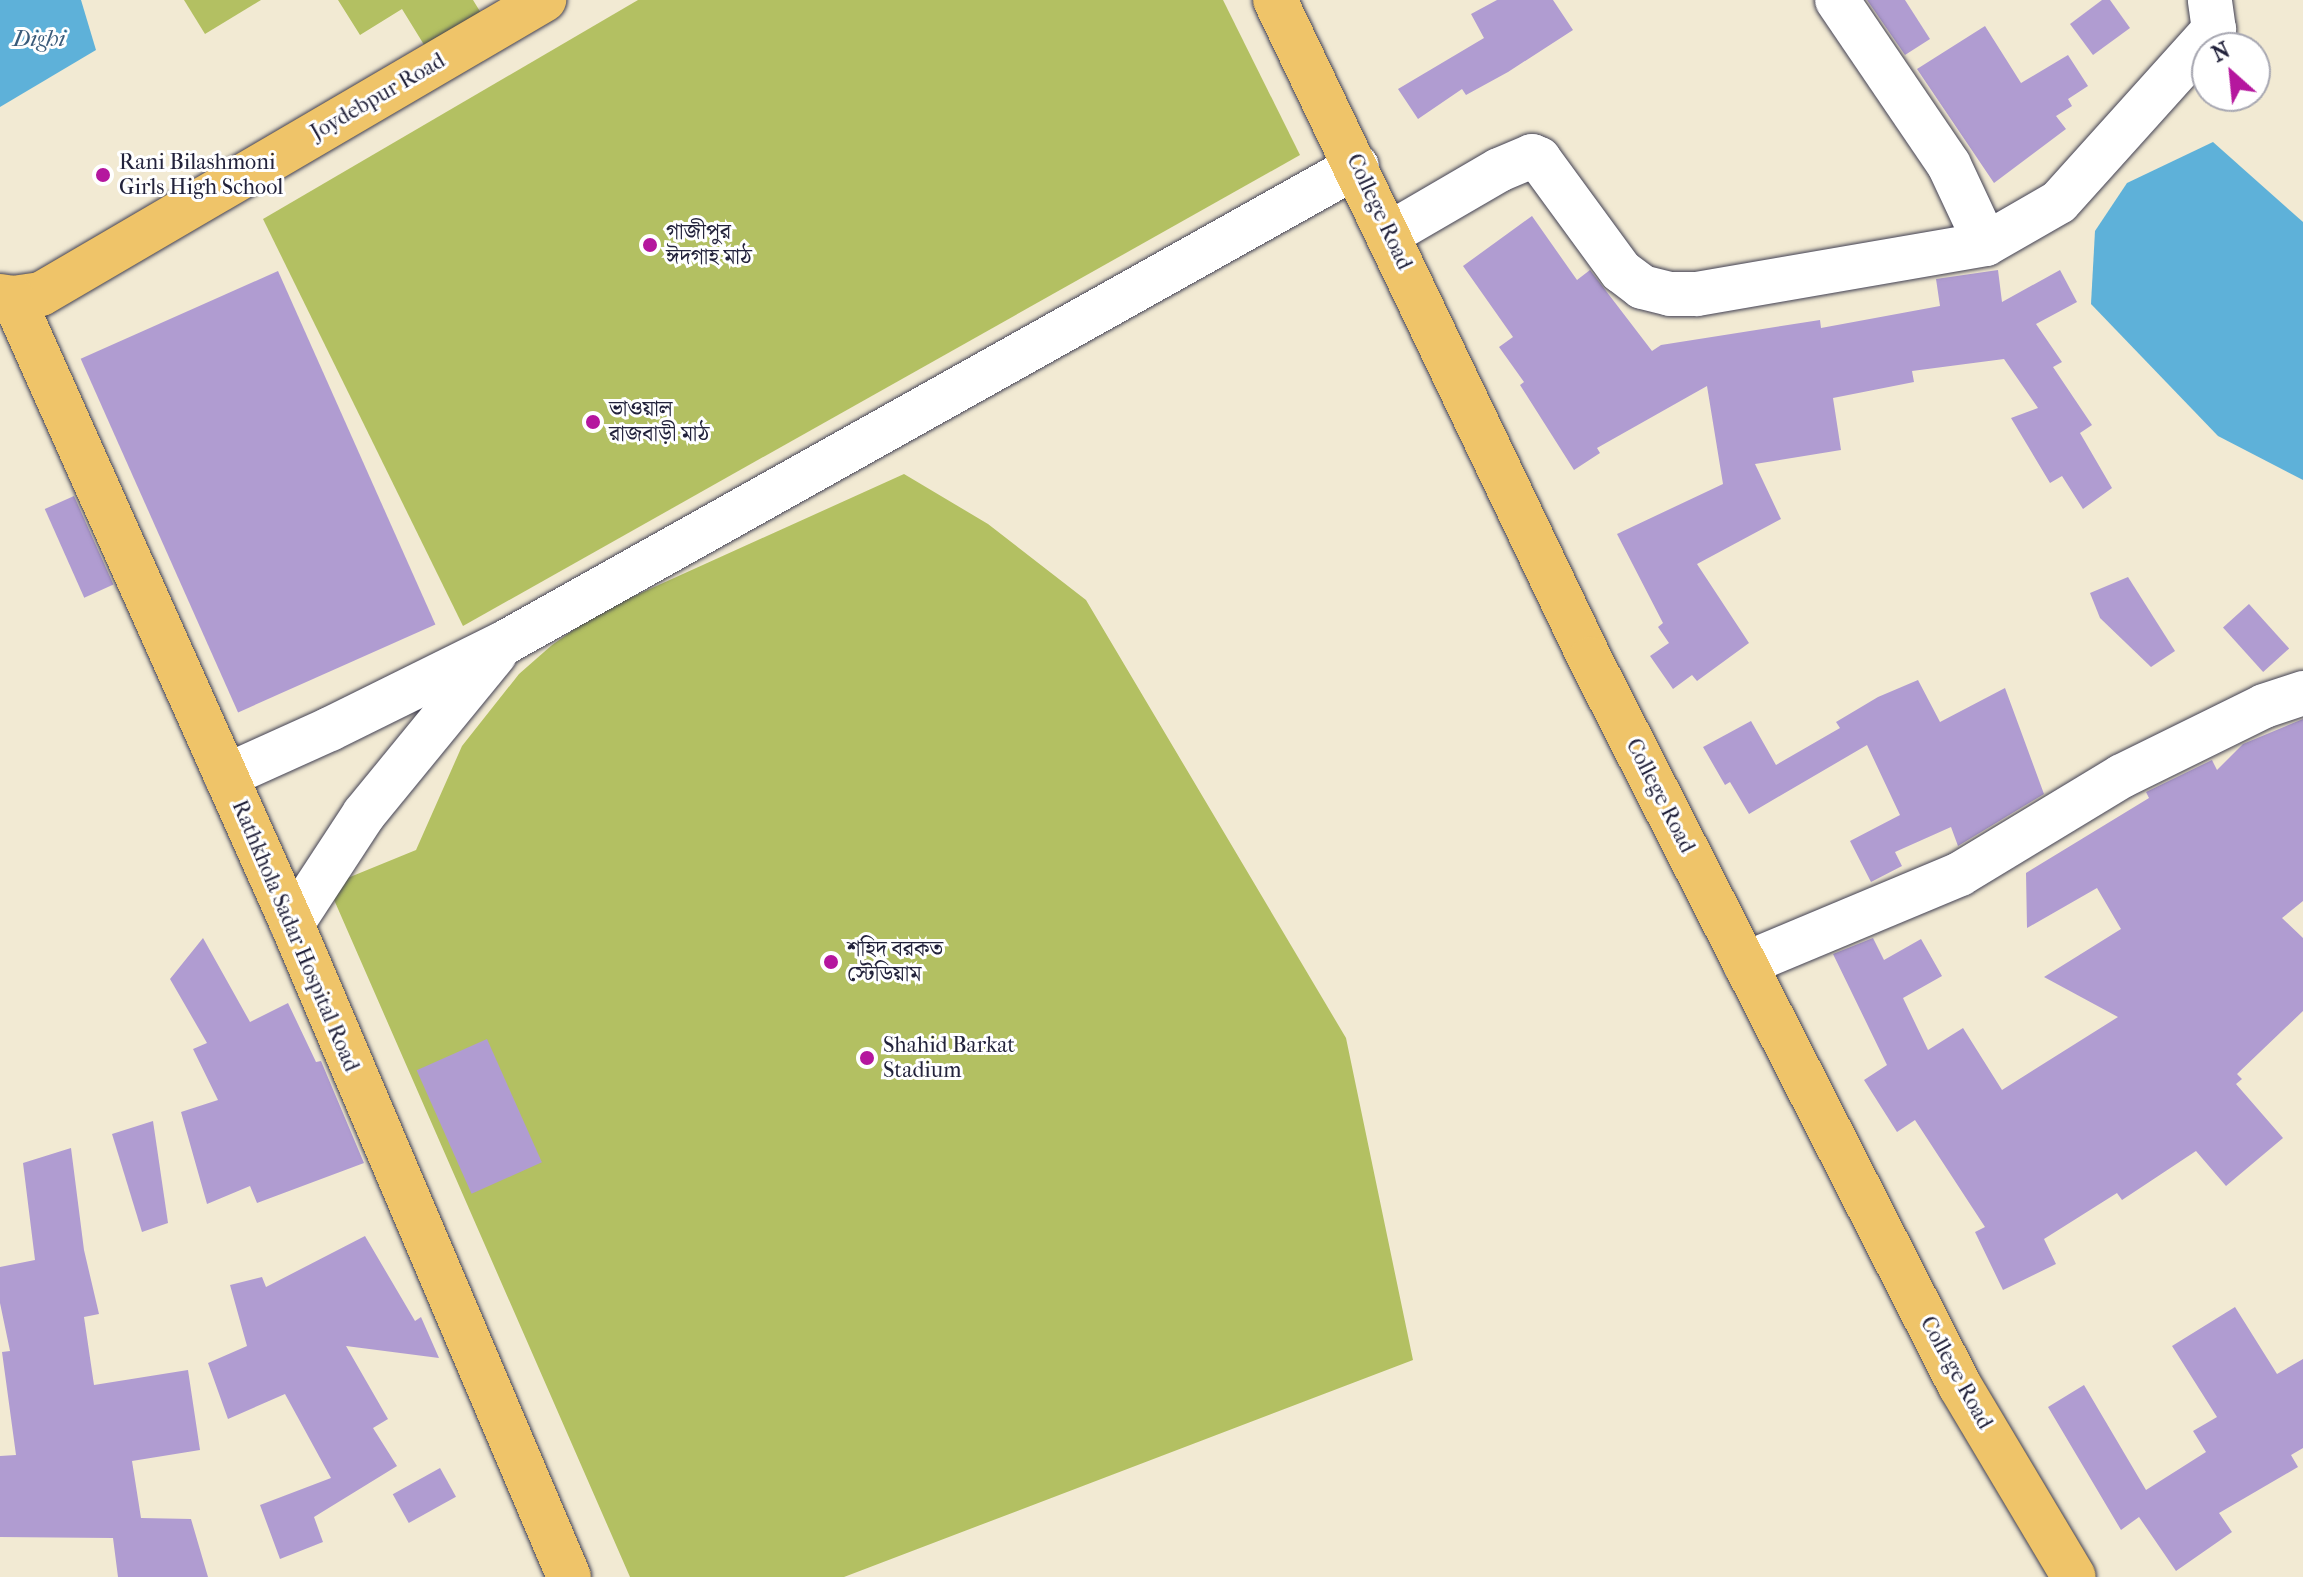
<!DOCTYPE html>
<html>
<head>
<meta charset="utf-8">
<style>
  body { margin:0 }
  #map { position:relative; width:2303px; height:1577px; overflow:hidden; background:#f2ead3; font-family:"IM FELL French Canon","Noto Serif Bengali",serif }
  div>[style] { position:absolute }
  .green>* { inset:0; background:#b3c062 }
  .water>* { inset:0; background:#5eb1d9 }
  .building>* { inset:0; background:#b09cd1; transform-origin:0 0 }
  .roads { filter:drop-shadow(0 0 2px #414052) drop-shadow(0 0 2px #414052) }
  .minor>* { height:44px; margin:-22px; padding:0 22px; transform-origin:22px; border-radius:22px; background:#fff }
  .major>* { height:44px; margin:-22px; padding:0 22px; transform-origin:22px; border-radius:22px; background:#efc469 }
  .dots>* { width:22px; height:22px; translate:-50% -50%; box-sizing:border-box; border:4px solid #fff; border-radius:50% }
  span { translate:-50% -50%; white-space:nowrap; text-align:center; line-height:1.15; -webkit-text-stroke:6px #fff; paint-order:stroke }
  .street-label { font-size:22px; color:#22223b }
  .poi-label { font-size:22px; color:#22223b }
  .left { translate:0 -50%; text-align:left }
  .water-label { font-size:24px; color:#3a5b7a; font-style:italic }
  .north { position:absolute; left:2191px; top:32px; width:80px; height:80px; box-sizing:border-box; background:#fff; border:2px solid #a7a7b1; border-radius:50%; rotate:333deg; font-size:22px; font-weight:700; line-height:32px; text-align:center; color:#22223b }
  .north::after { content:''; display:block; margin:auto; width:28px; height:36px; background:#b5179e; clip-path:polygon(50% 0,100% 100%,50% 72%,0 100%) }
</style>
</head>
<body>
<div id="map">
  <div class="green">
    <div style="clip-path:polygon(184px 0,261px 0,205px 34px)"></div>
    <div style="clip-path:polygon(338px 0,473px 0,481px 13px,426px 48px,402px 9px,360px 35px)"></div>
    <div style="clip-path:polygon(638px 0,1223px 0,1300px 155px,463px 626px,263px 219px)"></div>
    <div style="clip-path:polygon(904px 474px,988px 524px,1086px 600px,1346px 1038px,1413px 1360px,844px 1577px,630px 1577px,328px 886px,416px 850px,462px 746px,519px 674px,552px 645px,599px 612px)"></div>
  </div>
  <div class="water">
    <div style="clip-path:polygon(0 0,81px 0,96px 50px,0 107px)"></div>
    <div style="clip-path:polygon(2213px 142px,2303px 222px,2303px 480px,2218px 436px,2091px 304px,2095px 231px,2127px 183px)"></div>
  </div>
  <div class="building">
    <div style="clip-path:polygon(1497px 0,1553px 0,1573px 30px,1508px 72px,1466px 95px,1462px 89px,1418px 119px,1398px 89px,1484px 38px,1471px 14px)"></div>
    <div style="clip-path:polygon(1867px 0,1905px 0,1930px 39px,1905px 55px)"></div>
    <div style="clip-path:polygon(2102px 0,2110px 0,2130px 28px,2093px 55px,2070px 24px)"></div>
    <div style="clip-path:polygon(1985px 26px,2021px 83px,2068px 55px,2088px 86px,2068px 99px,2072px 106px,2056px 116px,2066px 129px,1994px 183px,1917px 69px)"></div>
    <div style="clip-path:polygon(1532px 216px,1577px 280px,1590px 270px,1652px 351px,1661px 345px,1820px 320px,1821px 328px,1940px 306px,1936px 279px,1998px 270px,2002px 302px,2060px 270px,2077px 302px,2036px 324px,2062px 362px,2053px 367px,2092px 425px,2080px 433px,2112px 488px,2083px 509px,2062px 476px,2050px 483px,2011px 418px,2038px 408px,2004px 359px,1912px 371px,1914px 382px,1833px 398px,1841px 450px,1755px 464px,1781px 519px,1697px 564px,1749px 643px,1697px 681px,1692px 675px,1673px 689px,1650px 656px,1669px 643px,1658px 627px,1663px 623px,1617px 534px,1723px 484px,1707px 386px,1597px 448px,1600px 453px,1574px 470px,1520px 385px,1524px 382px,1499px 347px,1513px 337px,1463px 266px)"></div>
    <div style="left:278px;top:271px;width:387px;height:216px;rotate:66deg"></div>
    <div style="left:74px;top:496px;width:97px;height:32px;rotate:66deg"></div>
    <div style="clip-path:polygon(2128px 577px,2175px 651px,2151px 667px,2100px 618px,2090px 593px)"></div>
    <div style="left:2249px;top:604px;width:60px;height:35px;rotate:48deg"></div>
    <div style="clip-path:polygon(1918px 680px,1940px 722px,2005px 688px,2044px 794px,1958px 846px,1951px 827px,1895px 852px,1902px 866px,1871px 882px,1850px 841px,1900px 815px,1867px 745px,1749px 814px,1730px 782px,1725px 785px,1703px 747px,1751px 721px,1776px 765px,1840px 728px,1836px 722px,1878px 697px)"></div>
    <div style="clip-path:polygon(2303px 719px,2303px 901px,2282px 918px,2303px 938px,2303px 1011px,2237px 1074px,2242px 1079px,2236px 1084px,2283px 1138px,2226px 1186px,2196px 1151px,2122px 1200px,2117px 1193px,2044px 1239px,2056px 1264px,2003px 1290px,1975px 1232px,1985px 1227px,1915px 1120px,1897px 1132px,1864px 1080px,1887px 1065px,1833px 954px,1873px 938px,1884px 960px,1921px 939px,1942px 976px,1903px 998px,1928px 1050px,1963px 1028px,2002px 1090px,2118px 1017px,2044px 977px,2121px 929px,2097px 888px,2027px 928px,2026px 873px,2149px 798px,2146px 792px,2212px 760px,2217px 770px,2243px 744px)"></div>
    <div style="clip-path:polygon(203px 938px,250px 1022px,288px 1003px,316px 1062px,321px 1061px,364px 1163px,257px 1203px,250px 1186px,207px 1204px,181px 1112px,218px 1100px,193px 1049px,207px 1043px,170px 979px)"></div>
    <div style="left:487px;top:1039px;width:135px;height:77px;rotate:66deg"></div>
    <div style="clip-path:polygon(153px 1121px,168px 1223px,142px 1232px,112px 1134px)"></div>
    <div style="clip-path:polygon(71px 1148px,84px 1250px,99px 1314px,84px 1317px,94px 1385px,188px 1370px,200px 1450px,132px 1461px,141px 1518px,191px 1519px,208px 1577px,118px 1577px,113px 1538px,0 1537px,0 1456px,16px 1455px,2px 1352px,10px 1351px,0 1303px,0 1267px,35px 1260px,23px 1163px)"></div>
    <div style="clip-path:polygon(365px 1236px,415px 1321px,421px 1317px,439px 1358px,346px 1346px,388px 1419px,373px 1428px,397px 1466px,314px 1517px,323px 1542px,280px 1559px,260px 1505px,331px 1478px,285px 1394px,228px 1419px,208px 1363px,247px 1346px,230px 1285px,262px 1277px,266px 1287px)"></div>
    <div style="clip-path:polygon(2235px 1307px,2277px 1374px,2303px 1359px,2303px 1448px,2291px 1455px,2298px 1467px,2219px 1513px,2232px 1532px,2176px 1571px,2139px 1517px,2121px 1530px,2048px 1407px,2084px 1385px,2146px 1490px,2206px 1452px,2193px 1431px,2217px 1417px,2172px 1346px)"></div>
    <div style="left:440px;top:1468px;width:33px;height:54px;rotate:61deg"></div>
  </div>
  <div class="roads">
    <div class="minor">
      <div style="left:1837px;top:0;width:199px;rotate:55.8deg"></div>
      <div style="left:1949px;top:165px;width:87px;rotate:64.9deg"></div>
      <div style="left:1986px;top:244px;width:84px;rotate:-29.9deg"></div>
      <div style="left:2059px;top:202px;width:232px;rotate:-48deg"></div>
      <div style="left:2214px;top:30px;width:30px;rotate:-98deg"></div>
      <div style="left:1389px;top:234px;width:127px;rotate:-30.2deg"></div>
      <div style="left:1499px;top:170px;width:36px;rotate:-23deg"></div>
      <div style="left:1532px;top:156px;width:8px;rotate:23deg"></div>
      <div style="left:1539px;top:159px;width:139px;rotate:53.8deg"></div>
      <div style="left:1621px;top:271px;width:26px;rotate:37deg"></div>
      <div style="left:1642px;top:287px;width:29px;rotate:14deg"></div>
      <div style="left:1670px;top:294px;width:27px"></div>
      <div style="left:1697px;top:294px;width:293px;rotate:-9.8deg"></div>
      <div style="left:226px;top:776px;width:114px;rotate:-24.3deg"></div>
      <div style="left:330px;top:729px;width:194px;rotate:-26.3deg"></div>
      <div style="left:504px;top:643px;width:977px;rotate:-29.21deg"></div>
      <div style="left:292px;top:924px;width:131px;rotate:-56.8deg"></div>
      <div style="left:364px;top:814px;width:207px;rotate:-50.7deg"></div>
      <div style="left:1745px;top:964px;width:233px;rotate:-22.7deg"></div>
      <div style="left:1960px;top:874px;width:189px;rotate:-31.2deg"></div>
      <div style="left:2122px;top:776px;width:158px;rotate:-26.2deg"></div>
      <div style="left:2264px;top:706px;width:41px;rotate:-18.4deg"></div>
    </div>
    <div class="major">
      <div style="left:1275px;top:0;width:730px;rotate:64.45deg"></div>
      <div style="left:1590px;top:659px;width:816px;rotate:63.03deg"></div>
      <div style="left:1960px;top:1386px;width:222px;rotate:59.2deg"></div>
      <div style="left:0;top:296px;width:13px;rotate:9deg"></div>
      <div style="left:13px;top:298px;width:28px;rotate:-8deg"></div>
      <div style="left:41px;top:294px;width:583px;rotate:-30.31deg"></div>
      <div style="left:13px;top:298px;width:685px;rotate:65.98deg"></div>
      <div style="left:292px;top:924px;width:709px;rotate:67.01deg"></div>
    </div>
  </div>
  <div class="dots">
    <div style="left:103px;top:175px;background:#b5179e"></div>
    <div style="left:650px;top:245px;background:#b5179e"></div>
    <div style="left:593px;top:422px;background:#b5179e"></div>
    <div style="left:831px;top:962px;background:#b5179e"></div>
    <div style="left:867px;top:1058px;background:#b5179e"></div>
  </div>
  <div class="street-label">
    <span style="left:378px;top:97px;rotate:-30deg">Joydebpur Road</span>
    <span style="left:1379px;top:212px;rotate:65deg">College Road</span>
    <span style="left:1660px;top:796px;rotate:63deg">College Road</span>
    <span style="left:295px;top:936px;rotate:67deg">Rathkhola Sadar Hospital Road</span>
    <span style="left:1956px;top:1373px;rotate:61deg">College Road</span>
  </div>
  <div class="poi-label">
    <span class="left" style="left:119px;top:175px">Rani Bilashmoni<br>Girls High School</span>
    <span class="left" style="left:666px;top:245px">গাজীপুর<br>ঈদগাহ মাঠ</span>
    <span class="left" style="left:609px;top:422px">ভাওয়াল<br>রাজবাড়ী মাঠ</span>
    <span class="left" style="left:847px;top:962px">শহিদ বরকত<br>স্টেডিয়াম</span>
    <span class="left" style="left:883px;top:1058px">Shahid Barkat<br>Stadium</span>
  </div>
  <div class="water-label">
    <span style="left:39px;top:39px">Dighi</span>
  </div>
  <div class="north">N</div>
</div>
</body>
</html>
